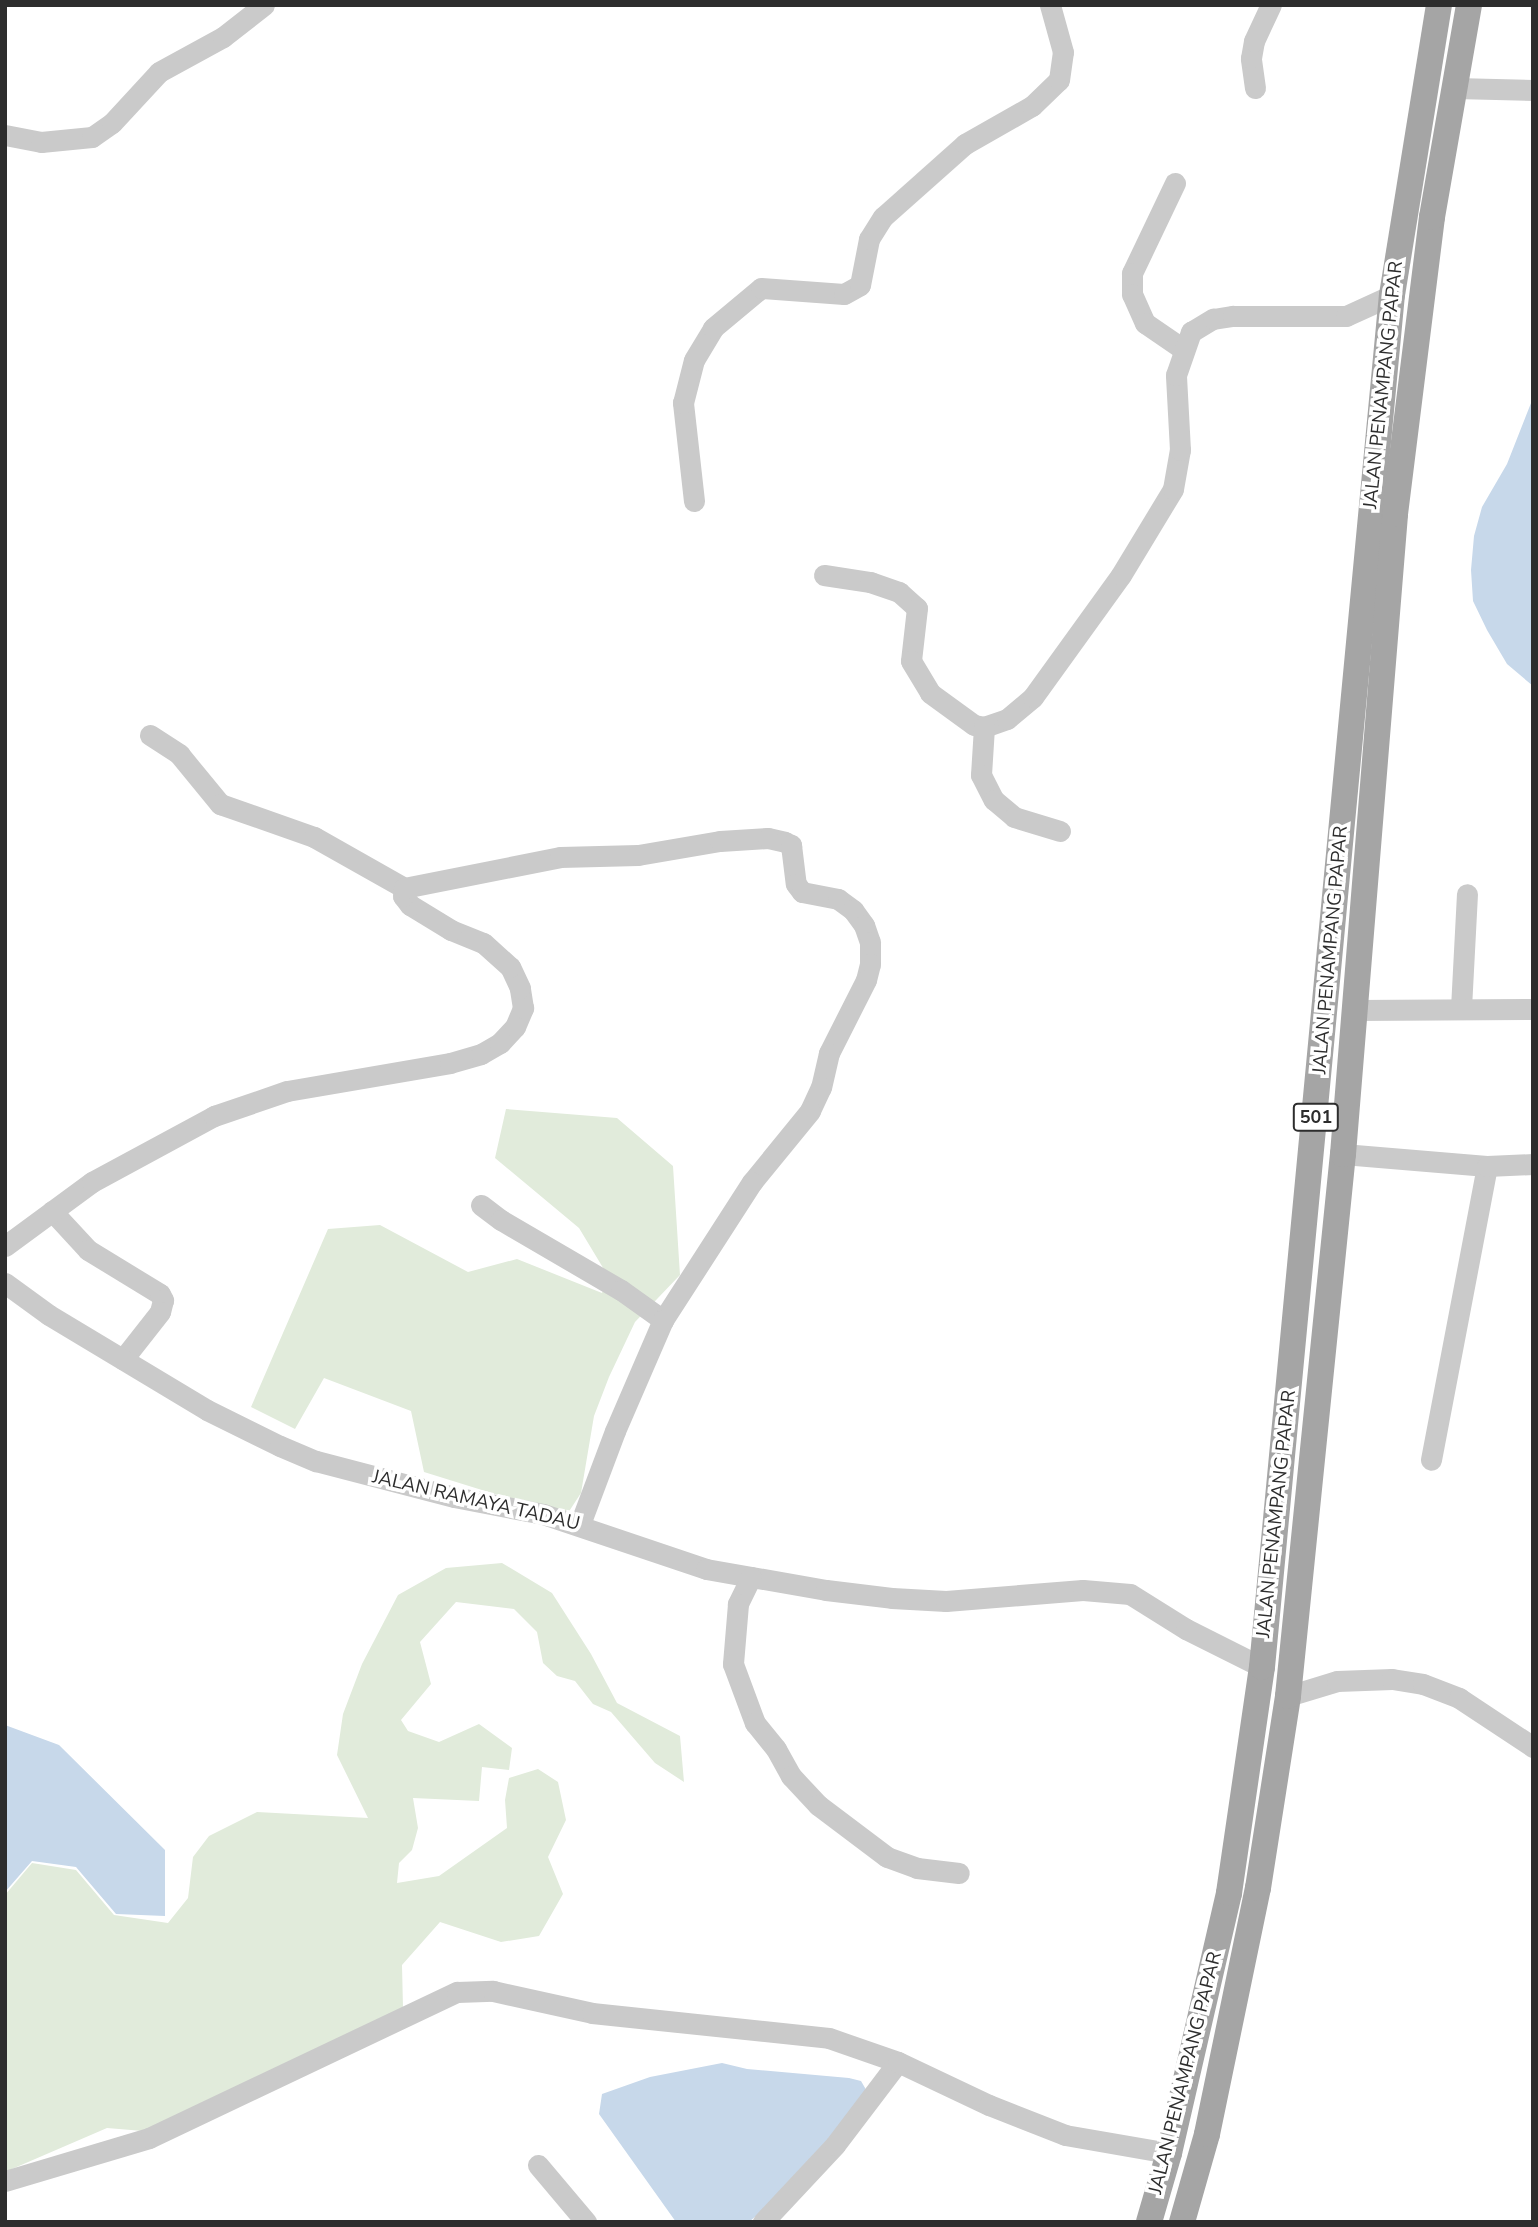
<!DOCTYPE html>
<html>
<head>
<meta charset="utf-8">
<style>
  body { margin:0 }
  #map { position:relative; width:1538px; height:2227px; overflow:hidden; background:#fff; font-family:"Nunito Sans",sans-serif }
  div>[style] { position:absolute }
  .green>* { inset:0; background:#e1ebdb }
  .water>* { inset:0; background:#c7d8ea }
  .minor>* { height:21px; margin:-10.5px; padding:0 10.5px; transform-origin:10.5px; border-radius:10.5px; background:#cacaca }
  .major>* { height:26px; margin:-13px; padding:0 13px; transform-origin:13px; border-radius:13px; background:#a5a5a5 }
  span { translate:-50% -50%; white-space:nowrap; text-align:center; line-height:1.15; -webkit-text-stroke:7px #fff; paint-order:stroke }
  .shield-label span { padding:2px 5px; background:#fff; border:2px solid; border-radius:5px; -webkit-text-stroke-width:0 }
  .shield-label { font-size:18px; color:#2d2d2d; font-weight:700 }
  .street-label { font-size:19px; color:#2d2d2d }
  .frame { position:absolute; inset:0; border:7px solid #2d2d2d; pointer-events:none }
</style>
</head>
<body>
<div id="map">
  <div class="green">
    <div style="clip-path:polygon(506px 1109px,617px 1118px,673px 1166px,680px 1275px,635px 1322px,609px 1377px,594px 1416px,581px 1493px,566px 1516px,424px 1472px,411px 1411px,324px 1378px,295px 1429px,251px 1407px,328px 1229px,380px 1225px,468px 1272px,517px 1259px,602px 1293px,608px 1276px,579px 1228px,495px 1158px)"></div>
    <div style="clip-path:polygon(502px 1563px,552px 1593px,591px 1654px,617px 1703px,680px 1736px,684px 1782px,655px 1763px,611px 1712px,593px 1704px,575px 1681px,557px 1676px,543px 1663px,537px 1632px,514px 1609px,456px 1602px,420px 1642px,431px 1684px,401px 1720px,408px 1731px,439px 1742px,479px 1724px,512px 1748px,509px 1770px,482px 1767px,479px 1801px,413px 1798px,418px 1828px,412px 1850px,399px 1863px,397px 1883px,439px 1876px,507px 1828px,505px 1800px,509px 1778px,538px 1769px,558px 1782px,566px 1820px,548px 1857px,563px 1894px,539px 1936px,501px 1942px,440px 1922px,402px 1965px,403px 2008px,143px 2131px,107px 2128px,5px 2172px,5px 1895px,32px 1863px,76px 1870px,114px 1915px,168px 1923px,188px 1898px,193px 1857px,209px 1836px,257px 1812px,368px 1818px,337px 1755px,343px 1714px,362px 1664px,398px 1595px,446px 1568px)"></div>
  </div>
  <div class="water">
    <div style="clip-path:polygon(1533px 398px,1532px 560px,1533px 686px,1507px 664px,1487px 630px,1473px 601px,1471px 570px,1474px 536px,1482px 507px,1507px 464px)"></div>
    <div style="clip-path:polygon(5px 1725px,59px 1745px,165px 1850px,165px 1916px,116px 1914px,76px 1867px,32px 1861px,5px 1892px)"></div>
    <div style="clip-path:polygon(722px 2063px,747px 2069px,849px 2078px,861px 2081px,868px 2093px,778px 2197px,749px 2222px,676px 2222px,599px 2114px,602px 2094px,650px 2077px)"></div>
  </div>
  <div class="minor">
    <div style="left:1255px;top:88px;width:30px;rotate:-98deg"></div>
    <div style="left:1251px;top:58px;width:17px;rotate:-80deg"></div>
    <div style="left:1254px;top:41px;width:40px;rotate:-65deg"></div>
    <div style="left:1455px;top:88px;width:78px;rotate:1.5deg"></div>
    <div style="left:5px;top:135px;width:37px;rotate:11deg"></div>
    <div style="left:41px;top:142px;width:51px;rotate:-5.6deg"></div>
    <div style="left:92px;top:137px;width:24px;rotate:-35deg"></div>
    <div style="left:112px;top:123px;width:69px;rotate:-47.3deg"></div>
    <div style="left:159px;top:72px;width:73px;rotate:-28.7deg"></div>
    <div style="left:223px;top:37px;width:52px;rotate:-38deg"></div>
    <div style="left:1175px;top:183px;width:100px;rotate:115.5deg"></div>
    <div style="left:1132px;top:273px;width:21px;rotate:90deg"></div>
    <div style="left:1132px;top:294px;width:32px;rotate:66deg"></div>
    <div style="left:1145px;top:323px;width:46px;rotate:34.4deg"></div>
    <div style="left:694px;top:501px;width:99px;rotate:-96.4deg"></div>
    <div style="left:683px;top:403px;width:44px;rotate:-75.7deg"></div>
    <div style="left:694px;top:360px;width:37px;rotate:-59deg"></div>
    <div style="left:713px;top:328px;width:62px;rotate:-39.8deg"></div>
    <div style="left:761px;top:288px;width:83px;rotate:4.1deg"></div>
    <div style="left:844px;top:294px;width:18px;rotate:-29deg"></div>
    <div style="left:860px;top:285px;width:47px;rotate:-78.9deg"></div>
    <div style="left:869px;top:239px;width:26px;rotate:-58deg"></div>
    <div style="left:883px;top:217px;width:110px;rotate:-41.7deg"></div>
    <div style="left:965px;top:144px;width:77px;rotate:-29.6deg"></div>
    <div style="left:1032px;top:106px;width:37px;rotate:-44deg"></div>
    <div style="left:1059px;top:80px;width:28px;rotate:-82deg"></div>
    <div style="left:1063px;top:52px;width:49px;rotate:-105.5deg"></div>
    <div style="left:824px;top:575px;width:47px;rotate:8.7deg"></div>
    <div style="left:870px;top:582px;width:31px;rotate:19deg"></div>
    <div style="left:899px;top:592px;width:24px;rotate:42deg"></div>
    <div style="left:917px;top:608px;width:53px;rotate:96.5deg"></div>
    <div style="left:911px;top:661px;width:37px;rotate:59deg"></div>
    <div style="left:930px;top:693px;width:54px;rotate:36deg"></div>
    <div style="left:974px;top:725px;width:10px;rotate:11deg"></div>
    <div style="left:984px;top:727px;width:24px;rotate:-19deg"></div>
    <div style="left:1007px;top:719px;width:34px;rotate:-40deg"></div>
    <div style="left:1033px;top:697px;width:150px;rotate:-54.2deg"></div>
    <div style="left:1121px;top:575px;width:100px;rotate:-58.8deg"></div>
    <div style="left:1173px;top:489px;width:40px;rotate:-80deg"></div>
    <div style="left:1180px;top:450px;width:75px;rotate:-93.1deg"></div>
    <div style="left:1176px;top:375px;width:46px;rotate:-70.8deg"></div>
    <div style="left:1191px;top:332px;width:26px;rotate:-31deg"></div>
    <div style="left:1213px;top:319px;width:20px;rotate:-9deg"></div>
    <div style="left:1233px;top:316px;width:113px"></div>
    <div style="left:1346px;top:316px;width:51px;rotate:-24.5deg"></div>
    <div style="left:984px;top:727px;width:48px;rotate:93.6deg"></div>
    <div style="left:981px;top:775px;width:28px;rotate:63deg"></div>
    <div style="left:994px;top:800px;width:26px;rotate:40deg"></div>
    <div style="left:1014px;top:817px;width:48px;rotate:16.9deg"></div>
    <div style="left:150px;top:735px;width:35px;rotate:33deg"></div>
    <div style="left:179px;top:754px;width:65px;rotate:50.6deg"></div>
    <div style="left:220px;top:804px;width:100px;rotate:19.3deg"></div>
    <div style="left:314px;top:837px;width:103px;rotate:29.5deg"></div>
    <div style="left:1461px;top:1008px;width:114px;rotate:-87deg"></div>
    <div style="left:1355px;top:1010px;width:178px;rotate:-0.3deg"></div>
    <div style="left:1343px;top:1154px;width:144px;rotate:4.8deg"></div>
    <div style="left:1487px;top:1166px;width:299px;rotate:100.8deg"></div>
    <div style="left:1487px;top:1166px;width:46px;rotate:-2.5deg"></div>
    <div style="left:481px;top:1205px;width:25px;rotate:37deg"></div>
    <div style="left:501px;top:1220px;width:139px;rotate:30.3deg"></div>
    <div style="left:621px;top:1290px;width:52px;rotate:35.5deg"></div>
    <div style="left:52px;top:1211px;width:53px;rotate:47.3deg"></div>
    <div style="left:88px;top:1250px;width:84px;rotate:31.4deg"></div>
    <div style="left:160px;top:1294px;width:7px;rotate:63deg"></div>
    <div style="left:163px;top:1300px;width:12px;rotate:104deg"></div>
    <div style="left:160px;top:1312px;width:60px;rotate:128.2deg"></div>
    <div style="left:5px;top:1246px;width:108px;rotate:-36.3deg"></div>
    <div style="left:92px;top:1182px;width:139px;rotate:-28.4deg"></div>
    <div style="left:214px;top:1116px;width:77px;rotate:-18.9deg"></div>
    <div style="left:287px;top:1091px;width:165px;rotate:-9.7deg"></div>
    <div style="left:450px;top:1063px;width:32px;rotate:-16deg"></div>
    <div style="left:481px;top:1054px;width:22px;rotate:-30deg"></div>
    <div style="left:500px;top:1043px;width:22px;rotate:-47deg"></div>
    <div style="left:515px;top:1027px;width:21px;rotate:-67deg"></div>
    <div style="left:523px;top:1008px;width:20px;rotate:-99deg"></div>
    <div style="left:520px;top:988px;width:23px;rotate:-115deg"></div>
    <div style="left:510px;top:967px;width:36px;rotate:-138deg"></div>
    <div style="left:483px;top:943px;width:35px;rotate:-158deg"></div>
    <div style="left:451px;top:930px;width:48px;rotate:-148.6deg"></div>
    <div style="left:410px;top:905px;width:11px;rotate:-128deg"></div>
    <div style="left:403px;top:896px;width:8px;rotate:-83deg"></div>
    <div style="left:404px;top:888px;width:159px;rotate:-11.2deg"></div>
    <div style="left:560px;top:857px;width:78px;rotate:-1.5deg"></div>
    <div style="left:638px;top:855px;width:83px;rotate:-9.7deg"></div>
    <div style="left:720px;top:841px;width:48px;rotate:-3.6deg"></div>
    <div style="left:768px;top:838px;width:17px;rotate:13deg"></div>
    <div style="left:785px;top:842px;width:7px;rotate:27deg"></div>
    <div style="left:791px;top:845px;width:39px;rotate:83deg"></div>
    <div style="left:796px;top:884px;width:10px;rotate:53deg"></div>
    <div style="left:802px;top:892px;width:37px;rotate:11deg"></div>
    <div style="left:838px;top:899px;width:19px;rotate:36deg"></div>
    <div style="left:853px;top:910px;width:19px;rotate:54deg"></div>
    <div style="left:864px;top:925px;width:18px;rotate:71deg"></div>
    <div style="left:870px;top:942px;width:22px;rotate:90deg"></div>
    <div style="left:870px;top:964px;width:16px;rotate:104deg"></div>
    <div style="left:866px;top:980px;width:82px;rotate:116.9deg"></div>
    <div style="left:829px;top:1053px;width:35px;rotate:103deg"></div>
    <div style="left:821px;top:1087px;width:26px;rotate:115deg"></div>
    <div style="left:810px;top:1111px;width:92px;rotate:129.2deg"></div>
    <div style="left:752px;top:1182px;width:164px;rotate:122.8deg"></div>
    <div style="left:663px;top:1320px;width:121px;rotate:113.4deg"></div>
    <div style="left:615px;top:1431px;width:99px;rotate:110.6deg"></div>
    <div style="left:5px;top:1283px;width:54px;rotate:36deg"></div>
    <div style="left:49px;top:1315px;width:184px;rotate:31deg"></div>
    <div style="left:207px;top:1410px;width:81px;rotate:26.3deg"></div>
    <div style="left:280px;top:1446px;width:39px;rotate:23deg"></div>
    <div style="left:316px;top:1461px;width:143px;rotate:14.6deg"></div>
    <div style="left:454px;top:1497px;width:91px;rotate:10.8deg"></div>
    <div style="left:543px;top:1514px;width:172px;rotate:18.6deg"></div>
    <div style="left:706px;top:1569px;width:122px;rotate:9.9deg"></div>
    <div style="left:826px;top:1590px;width:66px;rotate:6.9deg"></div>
    <div style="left:892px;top:1598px;width:54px;rotate:3.2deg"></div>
    <div style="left:946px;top:1601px;width:137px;rotate:-4.6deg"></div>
    <div style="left:1083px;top:1590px;width:47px;rotate:4.9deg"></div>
    <div style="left:1130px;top:1594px;width:66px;rotate:32deg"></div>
    <div style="left:1186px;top:1629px;width:85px;rotate:26.6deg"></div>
    <div style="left:751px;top:1577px;width:30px;rotate:116deg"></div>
    <div style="left:738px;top:1604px;width:60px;rotate:94.8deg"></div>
    <div style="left:733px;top:1664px;width:63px;rotate:69.6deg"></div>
    <div style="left:755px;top:1723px;width:33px;rotate:51deg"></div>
    <div style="left:776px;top:1749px;width:31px;rotate:61deg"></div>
    <div style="left:791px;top:1776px;width:40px;rotate:47deg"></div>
    <div style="left:818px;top:1805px;width:86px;rotate:37deg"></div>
    <div style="left:887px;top:1857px;width:32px;rotate:20deg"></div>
    <div style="left:917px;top:1868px;width:42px;rotate:6.8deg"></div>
    <div style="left:1288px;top:1696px;width:51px;rotate:-17deg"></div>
    <div style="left:1337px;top:1681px;width:55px;rotate:-2.1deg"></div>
    <div style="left:1392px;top:1679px;width:31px;rotate:9deg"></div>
    <div style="left:1423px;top:1684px;width:39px;rotate:21deg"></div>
    <div style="left:1459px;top:1698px;width:89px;rotate:33.5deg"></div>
    <div style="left:538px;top:2165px;width:75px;rotate:49.9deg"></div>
    <div style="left:5px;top:2181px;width:150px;rotate:-16.6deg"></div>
    <div style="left:149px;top:2138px;width:341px;rotate:-25.4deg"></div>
    <div style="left:457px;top:1992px;width:36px;rotate:-2deg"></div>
    <div style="left:493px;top:1991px;width:101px;rotate:12.5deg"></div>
    <div style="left:592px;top:2013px;width:238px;rotate:6deg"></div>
    <div style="left:829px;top:2038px;width:73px;rotate:19.2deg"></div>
    <div style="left:763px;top:2222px;width:105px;rotate:-46.9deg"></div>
    <div style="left:835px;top:2145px;width:104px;rotate:-52.8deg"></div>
    <div style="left:898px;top:2062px;width:101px;rotate:25.3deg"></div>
    <div style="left:989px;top:2105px;width:82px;rotate:21.5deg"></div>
    <div style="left:1065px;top:2135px;width:106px;rotate:9.8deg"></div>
  </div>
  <div class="major">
    <div style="left:1149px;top:2222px;width:72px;rotate:-73.8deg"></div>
    <div style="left:1169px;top:2153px;width:267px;rotate:-77deg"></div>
    <div style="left:1229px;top:1893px;width:228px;rotate:-81.7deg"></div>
    <div style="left:1262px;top:1667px;width:1378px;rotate:-84.59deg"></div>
    <div style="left:1392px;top:295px;width:294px;rotate:-80.8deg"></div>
    <div style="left:1182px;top:2222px;width:91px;rotate:-74.1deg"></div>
    <div style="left:1207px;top:2134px;width:251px;rotate:-78.3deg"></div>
    <div style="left:1258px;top:1888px;width:194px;rotate:-81.1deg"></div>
    <div style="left:1288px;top:1696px;width:545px;rotate:-84.21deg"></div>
    <div style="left:1343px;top:1154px;width:642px;rotate:-85.35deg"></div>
    <div style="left:1395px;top:514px;width:299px;rotate:-82.9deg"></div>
    <div style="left:1432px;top:217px;width:215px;rotate:-80.1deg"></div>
  </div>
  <div class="shield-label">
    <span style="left:1316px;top:1117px">501</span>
  </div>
  <div class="street-label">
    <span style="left:1384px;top:385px;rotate:-84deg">JALAN PENAMPANG PAPAR</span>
    <span style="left:1331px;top:950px;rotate:-85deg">JALAN PENAMPANG PAPAR</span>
    <span style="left:476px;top:1501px;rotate:13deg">JALAN RAMAYA TADAU</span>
    <span style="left:1277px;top:1514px;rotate:-84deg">JALAN PENAMPANG PAPAR</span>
    <span style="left:1186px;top:2073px;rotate:-76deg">JALAN PENAMPANG PAPAR</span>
  </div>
  <div class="frame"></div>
</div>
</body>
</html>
